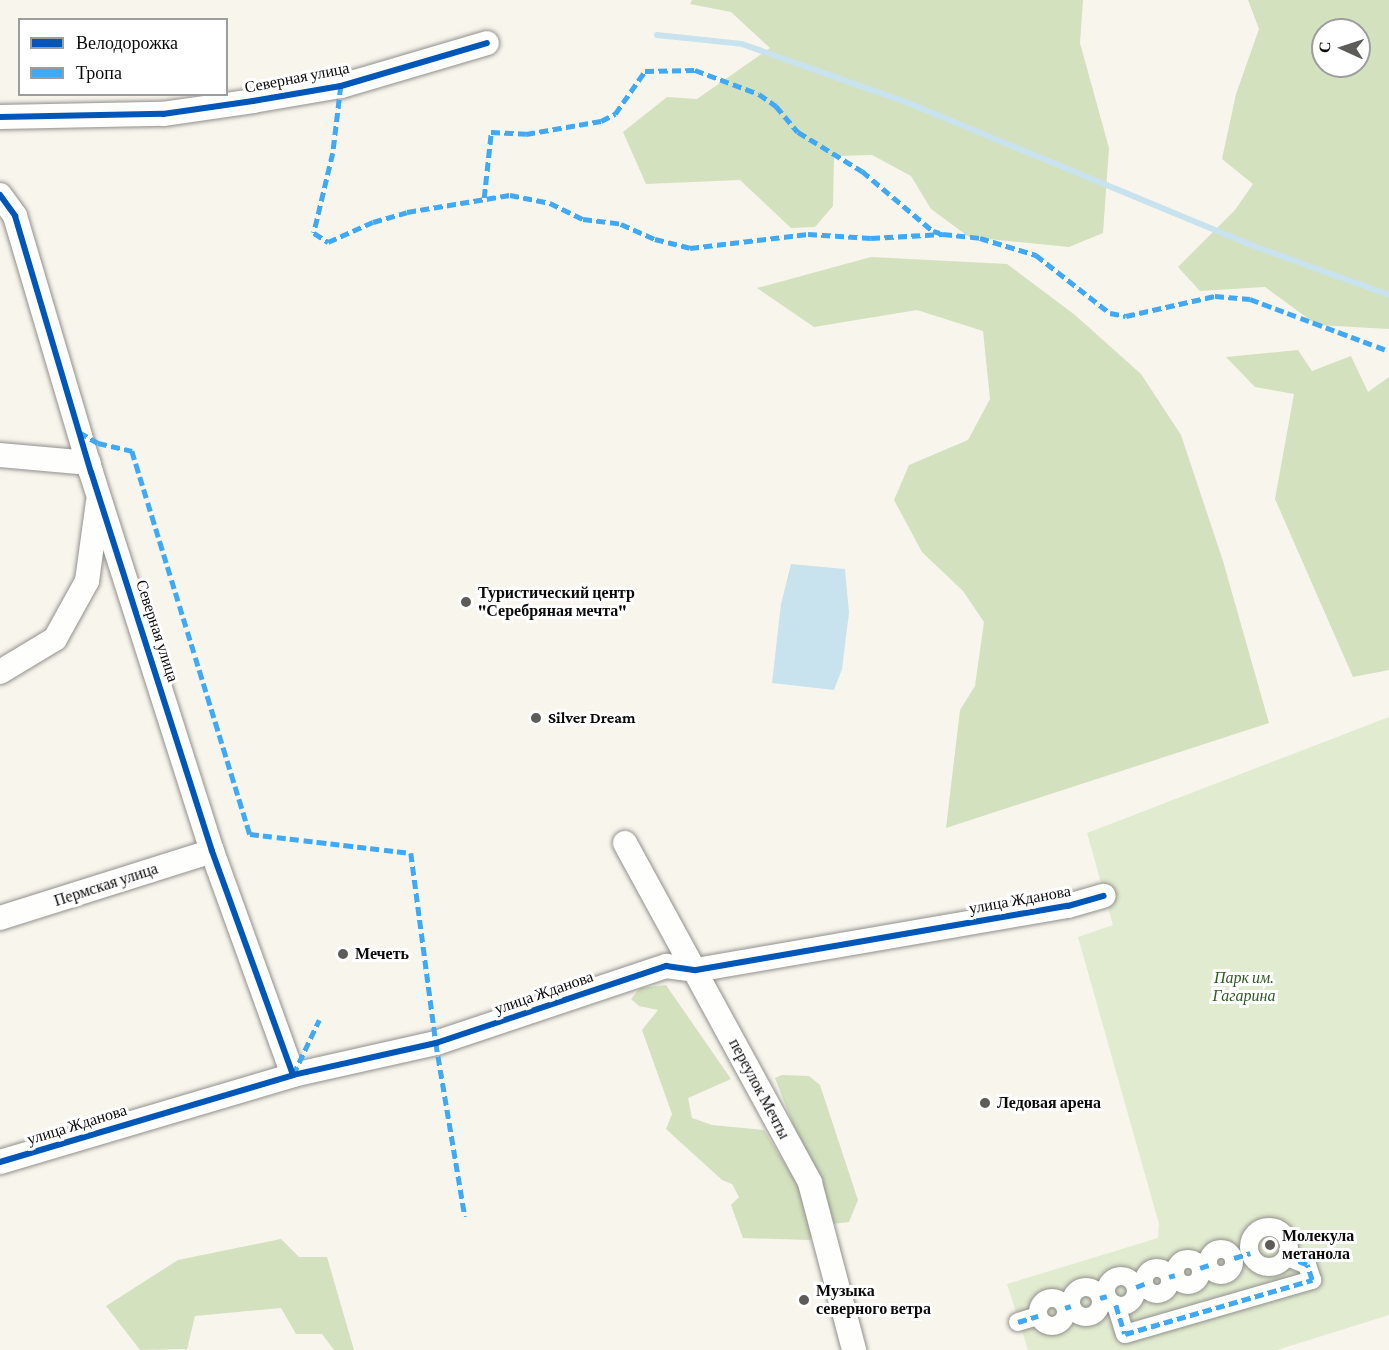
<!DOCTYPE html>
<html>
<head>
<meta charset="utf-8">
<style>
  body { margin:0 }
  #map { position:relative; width:1389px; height:1350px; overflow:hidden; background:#f8f5ed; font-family:"Crimson Pro",serif }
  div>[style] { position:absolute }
  .green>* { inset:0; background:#e1ebcf }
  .forest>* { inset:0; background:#d3e1be }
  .water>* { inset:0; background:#c8e3ee }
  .stream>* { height:6px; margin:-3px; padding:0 3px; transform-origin:3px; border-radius:3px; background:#c8e3ee }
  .roads { filter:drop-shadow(0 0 2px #91908c) drop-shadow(0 0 2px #91908c) }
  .pedestrian>* { height:18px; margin:-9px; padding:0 9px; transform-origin:9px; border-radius:9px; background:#fefefc }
  .pedestrian>.ring { margin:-9px; padding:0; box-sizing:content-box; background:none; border:18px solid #fefefc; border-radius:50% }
  .minor>* { height:24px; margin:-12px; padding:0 12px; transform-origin:12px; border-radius:12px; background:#fefefc }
  .quiet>* { height:4.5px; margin-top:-2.25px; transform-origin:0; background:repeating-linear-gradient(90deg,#3fa9f5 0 9px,transparent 0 13.5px) }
  .cycleway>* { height:6px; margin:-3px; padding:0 3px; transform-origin:3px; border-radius:3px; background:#0057b8 }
  .dots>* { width:16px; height:16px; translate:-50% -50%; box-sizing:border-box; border:3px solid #fff; border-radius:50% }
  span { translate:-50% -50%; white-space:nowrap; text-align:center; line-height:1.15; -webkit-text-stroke:6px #fff; paint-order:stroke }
  .street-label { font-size:16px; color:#0a0a0a }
  .poi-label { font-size:16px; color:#0a0a0a; font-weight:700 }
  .left { translate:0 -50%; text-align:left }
  .park-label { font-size:16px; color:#305823; font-style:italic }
  .legend { position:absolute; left:18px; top:18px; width:210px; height:78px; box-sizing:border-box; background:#fff; border:2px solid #9d9d9d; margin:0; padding:8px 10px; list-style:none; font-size:18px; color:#0a0a0a }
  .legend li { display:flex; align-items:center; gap:12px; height:30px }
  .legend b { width:30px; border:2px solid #9d9d9d }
  .north { position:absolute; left:1311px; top:18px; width:60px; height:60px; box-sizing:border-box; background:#fff; border:2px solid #9d9d9d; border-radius:50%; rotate:273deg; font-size:16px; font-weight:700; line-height:24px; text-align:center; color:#0a0a0a }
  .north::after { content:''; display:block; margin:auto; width:21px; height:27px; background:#5d5c59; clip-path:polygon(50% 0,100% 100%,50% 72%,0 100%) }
</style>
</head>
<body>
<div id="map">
  <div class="green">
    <div style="clip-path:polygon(1389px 717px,1389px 1315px,1277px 1350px,1028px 1350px,1007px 1284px,1158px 1238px,1159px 1224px,1078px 937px,1113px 925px,1087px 833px)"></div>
  </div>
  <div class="forest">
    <div style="clip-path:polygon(692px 0,1083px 0,1080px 43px,1109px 148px,1103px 233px,1069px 247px,969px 237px,931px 209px,911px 176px,872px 155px,834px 156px,833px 206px,815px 227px,791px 228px,740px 180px,646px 184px,623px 132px,667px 97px,697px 99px,770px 48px,731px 12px,690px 4px)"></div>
    <div style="clip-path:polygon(evenodd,1248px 0,1389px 0,1389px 329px,1317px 325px,1265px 287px,1200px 291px,1178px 267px,1235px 210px,1253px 184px,1222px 159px,1236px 94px,1259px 29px,1248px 0,1323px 30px,1359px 30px,1359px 66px,1323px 66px,1323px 30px)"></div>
    <div style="clip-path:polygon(871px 257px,1007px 264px,1075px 315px,1141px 374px,1181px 435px,1223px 561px,1269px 723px,946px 828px,960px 710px,975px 686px,984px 622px,963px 591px,922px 552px,894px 500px,909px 465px,968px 440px,990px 399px,983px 331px,917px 310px,814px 327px,757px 288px)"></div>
    <div style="clip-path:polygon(1298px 350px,1312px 371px,1351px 356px,1368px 392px,1389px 377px,1389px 670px,1353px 677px,1275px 499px,1294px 394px,1255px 387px,1226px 357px)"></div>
    <div style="clip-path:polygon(666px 985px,731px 1079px,688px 1098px,692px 1118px,712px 1125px,764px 1130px,799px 1187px,812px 1231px,810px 1240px,743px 1238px,731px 1205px,739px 1197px,732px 1184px,722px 1180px,666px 1129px,672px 1114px,642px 1030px,658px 1010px,639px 1006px,631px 999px,640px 988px)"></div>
    <div style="clip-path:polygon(782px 1075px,809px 1076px,820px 1085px,858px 1200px,849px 1222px,832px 1224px,775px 1078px)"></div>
    <div style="clip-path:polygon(281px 1239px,299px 1257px,327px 1257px,354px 1350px,334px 1350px,322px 1334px,296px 1334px,281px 1308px,195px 1316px,187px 1349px,140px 1350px,106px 1306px,178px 1260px)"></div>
  </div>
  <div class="water">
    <div style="clip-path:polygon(791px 564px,845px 569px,849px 613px,842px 669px,834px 690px,772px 683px,781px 604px)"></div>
  </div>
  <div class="stream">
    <div style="left:657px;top:35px;width:85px;rotate:6deg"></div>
    <div style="left:742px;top:44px;width:174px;rotate:19.5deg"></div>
    <div style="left:906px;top:102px;width:373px;rotate:22.5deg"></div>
    <div style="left:1251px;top:245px;width:147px;rotate:19.9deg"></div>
  </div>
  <div class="roads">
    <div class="pedestrian">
      <div class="ring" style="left:1249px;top:1227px;width:22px;height:22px"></div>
      <div class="ring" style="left:1208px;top:1249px;width:8px;height:8px"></div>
      <div class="ring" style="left:1175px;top:1259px;width:8px;height:8px"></div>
      <div class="ring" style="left:1144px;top:1268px;width:8px;height:8px"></div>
      <div class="ring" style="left:1106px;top:1276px;width:12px;height:12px"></div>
      <div class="ring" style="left:1071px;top:1287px;width:12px;height:12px"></div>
      <div class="ring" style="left:1038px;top:1298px;width:10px;height:10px"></div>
      <div style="left:1116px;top:1305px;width:30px;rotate:73deg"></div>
      <div style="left:1125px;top:1334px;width:195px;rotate:-16.1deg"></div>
      <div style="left:1312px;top:1280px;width:16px;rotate:-108deg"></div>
      <div style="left:1307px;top:1265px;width:22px;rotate:-158deg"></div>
      <div style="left:1018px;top:1322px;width:21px;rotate:-17deg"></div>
    </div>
    <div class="minor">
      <div style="left:0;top:117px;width:163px;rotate:-1.1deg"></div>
      <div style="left:163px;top:114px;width:91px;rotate:-8.2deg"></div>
      <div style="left:253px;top:101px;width:89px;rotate:-9.7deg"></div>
      <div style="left:341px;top:86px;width:152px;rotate:-16.4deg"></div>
      <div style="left:0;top:195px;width:26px;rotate:54deg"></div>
      <div style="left:15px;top:216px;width:267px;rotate:73.5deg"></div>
      <div style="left:91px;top:472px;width:398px;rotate:72.3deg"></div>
      <div style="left:212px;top:851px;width:238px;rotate:70.1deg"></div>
      <div style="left:0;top:455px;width:89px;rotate:5.1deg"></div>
      <div style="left:0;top:672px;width:64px;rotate:-31deg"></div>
      <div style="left:55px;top:639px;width:66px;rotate:-61.1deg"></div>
      <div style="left:87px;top:581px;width:80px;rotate:-82.1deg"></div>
      <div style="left:625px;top:843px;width:387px;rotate:61.4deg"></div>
      <div style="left:810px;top:1183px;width:173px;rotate:75.2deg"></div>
      <div style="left:0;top:918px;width:222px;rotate:-17.5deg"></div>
      <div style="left:0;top:1162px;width:306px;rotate:-16.5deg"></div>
      <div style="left:293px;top:1075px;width:147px;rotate:-12.6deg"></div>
      <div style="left:436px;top:1043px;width:243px;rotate:-18.5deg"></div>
      <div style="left:666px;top:966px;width:30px;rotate:8deg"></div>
      <div style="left:696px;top:970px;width:377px;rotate:-9.8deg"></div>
      <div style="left:1068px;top:906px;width:37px;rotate:-16deg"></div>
    </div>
  </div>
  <div class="quiet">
    <div style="left:341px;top:86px;width:67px;rotate:96.8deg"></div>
    <div style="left:333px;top:153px;width:82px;rotate:103.4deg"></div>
    <div style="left:314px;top:233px;width:17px;rotate:33deg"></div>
    <div style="left:328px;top:242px;width:49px;rotate:-24deg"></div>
    <div style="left:373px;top:222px;width:35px;rotate:-16deg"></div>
    <div style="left:407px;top:212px;width:104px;rotate:-9.4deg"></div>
    <div style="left:510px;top:195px;width:41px;rotate:11.3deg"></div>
    <div style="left:550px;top:203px;width:37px;rotate:26deg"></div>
    <div style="left:583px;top:219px;width:38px;rotate:7deg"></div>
    <div style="left:621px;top:224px;width:37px;rotate:24deg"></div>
    <div style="left:655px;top:239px;width:36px;rotate:14deg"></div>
    <div style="left:690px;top:248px;width:119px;rotate:-6.8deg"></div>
    <div style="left:808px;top:234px;width:63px;rotate:3.6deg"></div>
    <div style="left:871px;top:238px;width:72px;rotate:-3.2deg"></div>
    <div style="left:943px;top:234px;width:37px;rotate:6deg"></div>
    <div style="left:980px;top:238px;width:59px;rotate:16.9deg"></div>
    <div style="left:1036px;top:255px;width:94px;rotate:38.1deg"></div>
    <div style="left:1110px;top:313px;width:16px;rotate:11deg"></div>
    <div style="left:1126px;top:316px;width:91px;rotate:-12.7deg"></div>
    <div style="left:1215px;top:296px;width:35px;rotate:5deg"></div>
    <div style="left:1250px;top:299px;width:148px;rotate:20.5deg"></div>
    <div style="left:484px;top:198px;width:66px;rotate:-83.9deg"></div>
    <div style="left:491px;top:132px;width:35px;rotate:3deg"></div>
    <div style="left:526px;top:134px;width:76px;rotate:-9.8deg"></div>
    <div style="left:601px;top:121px;width:16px;rotate:-27deg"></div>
    <div style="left:615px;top:114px;width:52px;rotate:-55.1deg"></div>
    <div style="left:645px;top:71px;width:50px;rotate:-1.1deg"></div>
    <div style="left:695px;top:70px;width:68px;rotate:20.6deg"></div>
    <div style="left:759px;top:94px;width:21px;rotate:35deg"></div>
    <div style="left:776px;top:106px;width:34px;rotate:50deg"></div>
    <div style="left:798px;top:132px;width:75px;rotate:31.4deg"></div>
    <div style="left:862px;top:171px;width:93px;rotate:40.2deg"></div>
    <div style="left:933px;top:231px;width:7px;rotate:16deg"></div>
    <div style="left:79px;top:432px;width:22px;rotate:30deg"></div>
    <div style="left:98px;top:443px;width:35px;rotate:13deg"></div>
    <div style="left:132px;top:451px;width:401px;rotate:72.9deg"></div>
    <div style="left:250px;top:834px;width:162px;rotate:6.7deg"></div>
    <div style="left:411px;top:853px;width:192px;rotate:82.5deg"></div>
    <div style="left:436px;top:1043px;width:176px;rotate:80.5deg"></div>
    <div style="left:293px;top:1075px;width:61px;rotate:-64.7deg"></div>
    <div style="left:1234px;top:1258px;width:17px;rotate:-17deg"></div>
    <div style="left:1200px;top:1268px;width:9px;rotate:-18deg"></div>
    <div style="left:1169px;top:1277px;width:6px;rotate:-18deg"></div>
    <div style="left:1136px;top:1287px;width:9px;rotate:-21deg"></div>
    <div style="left:1100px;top:1298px;width:7px;rotate:-16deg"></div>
    <div style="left:1116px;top:1305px;width:30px;rotate:73deg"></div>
    <div style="left:1125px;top:1334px;width:195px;rotate:-16.1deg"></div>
    <div style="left:1312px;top:1280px;width:16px;rotate:-108deg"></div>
    <div style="left:1307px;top:1265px;width:22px;rotate:-158deg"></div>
    <div style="left:1065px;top:1308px;width:6px;rotate:-18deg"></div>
    <div style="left:1018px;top:1322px;width:21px;rotate:-17deg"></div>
  </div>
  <div class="cycleway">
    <div style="left:0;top:117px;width:163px;rotate:-1.1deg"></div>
    <div style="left:163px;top:114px;width:91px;rotate:-8.2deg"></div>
    <div style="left:253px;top:101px;width:89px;rotate:-9.7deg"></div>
    <div style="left:341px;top:86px;width:152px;rotate:-16.4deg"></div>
    <div style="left:0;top:195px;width:26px;rotate:54deg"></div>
    <div style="left:15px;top:216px;width:267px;rotate:73.5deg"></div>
    <div style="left:91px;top:472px;width:398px;rotate:72.3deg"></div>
    <div style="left:212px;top:851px;width:238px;rotate:70.1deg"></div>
    <div style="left:0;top:1162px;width:306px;rotate:-16.5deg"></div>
    <div style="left:293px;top:1075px;width:147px;rotate:-12.6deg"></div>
    <div style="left:436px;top:1043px;width:243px;rotate:-18.5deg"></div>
    <div style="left:666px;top:966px;width:30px;rotate:8deg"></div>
    <div style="left:696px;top:970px;width:377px;rotate:-9.8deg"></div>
    <div style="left:1068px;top:906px;width:37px;rotate:-16deg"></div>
  </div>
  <div class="dots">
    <div style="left:466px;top:602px;background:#5d5c59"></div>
    <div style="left:536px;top:718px;background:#5d5c59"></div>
    <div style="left:343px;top:954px;background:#5d5c59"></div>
    <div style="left:985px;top:1103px;background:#5d5c59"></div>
    <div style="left:1270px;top:1245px;background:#5d5c59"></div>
    <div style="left:804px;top:1300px;background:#5d5c59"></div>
  </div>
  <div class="street-label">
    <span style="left:297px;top:78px;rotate:-11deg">Северная улица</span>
    <span style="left:157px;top:631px;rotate:72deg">Северная улица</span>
    <span style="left:106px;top:885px;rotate:-18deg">Пермская улица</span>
    <span style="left:1020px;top:900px;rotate:-10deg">улица Жданова</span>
    <span style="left:544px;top:993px;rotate:-19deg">улица Жданова</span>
    <span style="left:759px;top:1089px;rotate:62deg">переулок Мечты</span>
    <span style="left:77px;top:1125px;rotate:-17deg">улица Жданова</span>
  </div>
  <div class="poi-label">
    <span class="left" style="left:478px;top:602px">Туристический центр<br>"Серебряная мечта"</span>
    <span class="left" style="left:548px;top:718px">Silver Dream</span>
    <span class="left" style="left:355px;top:954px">Мечеть</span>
    <span class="left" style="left:997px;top:1103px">Ледовая арена</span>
    <span class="left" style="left:1282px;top:1245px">Молекула<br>метанола</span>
    <span class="left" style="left:816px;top:1300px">Музыка<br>северного ветра</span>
  </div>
  <div class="park-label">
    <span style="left:1244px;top:987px">Парк им.<br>Гагарина</span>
  </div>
  <ul class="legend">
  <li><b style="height:8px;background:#0057b8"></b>Велодорожка</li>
  <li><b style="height:8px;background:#3fa9f5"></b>Тропа</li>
  </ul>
  <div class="north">С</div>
</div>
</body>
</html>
